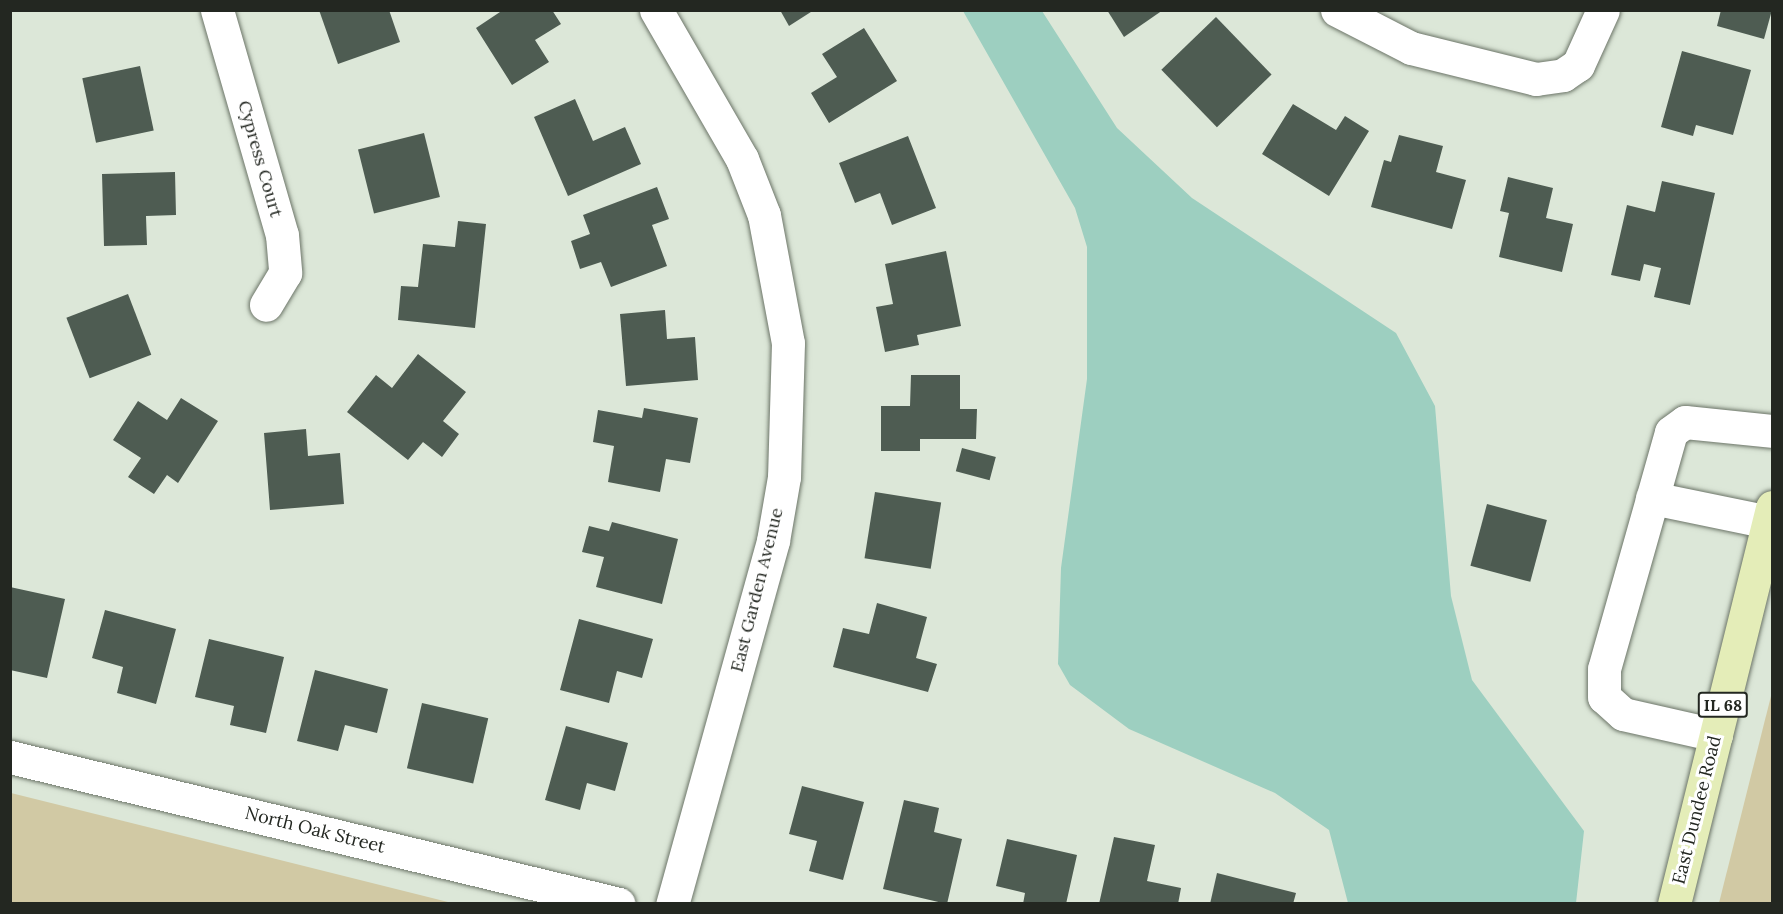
<!DOCTYPE html>
<html>
<head>
<meta charset="utf-8">
<style>
  body { margin:0 }
  #map { position:relative; width:1783px; height:914px; overflow:hidden; background:#dce7d8; font-family:Lora,serif }
  div>[style] { position:absolute }
  .green>* { inset:0; background:#d1c9a4 }
  .water>* { inset:0; background:#9dcfc0 }
  .building>* { inset:0; background:#4e5c52; transform-origin:0 0 }
  .roads { filter:drop-shadow(0 0 2px #6c7568) drop-shadow(0 0 2px #6c7568) }
  .minor>* { height:33px; margin:-16.5px; padding:0 16.5px; transform-origin:16.5px; border-radius:16.5px; background:#fff }
  .major>* { height:33px; margin:-16.5px; padding:0 16.5px; transform-origin:16.5px; border-radius:16.5px; background:#e4edb8 }
  span { translate:-50% -50%; white-space:nowrap; text-align:center; line-height:1.15; -webkit-text-stroke:6px #fff; paint-order:stroke }
  .shield-label span { padding:2px 4px; background:#fff; border:2px solid; border-radius:4px; -webkit-text-stroke-width:0 }
  .shield-label { font-size:16px; color:#232721; font-weight:700 }
  .street-label { font-size:18px; color:#232721 }
  .frame { position:absolute; inset:0; border:12px solid #232721; pointer-events:none }
</style>
</head>
<body>
<div id="map">
  <div class="green">
    <div style="clip-path:polygon(1772px 692px,1772px 903px,1719px 903px)"></div>
    <div style="clip-path:polygon(11px 793px,452px 903px,11px 903px)"></div>
  </div>
  <div class="water">
    <div style="clip-path:polygon(963px 11px,1042px 11px,1117px 128px,1192px 198px,1396px 333px,1435px 406px,1451px 596px,1472px 680px,1584px 831px,1576px 903px,1348px 903px,1329px 830px,1275px 793px,1129px 729px,1070px 685px,1058px 664px,1061px 568px,1087px 379px,1087px 247px,1075px 208px)"></div>
  </div>
  <div class="building">
    <div style="clip-path:polygon(319px 10px,389px 10px,400px 42px,338px 64px)"></div>
    <div style="clip-path:polygon(503px 10px,552px 10px,561px 24px,535px 40px,549px 62px,512px 85px,476px 28px)"></div>
    <div style="clip-path:polygon(780px 10px,814px 10px,789px 26px)"></div>
    <div style="clip-path:polygon(1107px 10px,1163px 10px,1124px 37px)"></div>
    <div style="clip-path:polygon(1721px 10px,1772px 10px,1764px 39px,1717px 26px)"></div>
    <div style="left:1216px;top:17px;width:80px;height:76px;rotate:46deg"></div>
    <div style="clip-path:polygon(864px 28px,897px 81px,829px 123px,811px 93px,837px 77px,822px 54px)"></div>
    <div style="clip-path:polygon(1682px 51px,1751px 70px,1733px 135px,1696px 125px,1693px 136px,1661px 127px)"></div>
    <div style="left:140px;top:66px;width:66px;height:59px;rotate:78deg"></div>
    <div style="clip-path:polygon(575px 99px,593px 141px,625px 127px,641px 164px,568px 196px,534px 117px)"></div>
    <div style="clip-path:polygon(1293px 104px,1336px 130px,1345px 116px,1369px 131px,1329px 196px,1262px 154px)"></div>
    <div style="left:424px;top:133px;width:66px;height:68px;rotate:76deg"></div>
    <div style="clip-path:polygon(1399px 135px,1443px 146px,1436px 172px,1466px 180px,1452px 229px,1371px 207px,1384px 160px,1391px 162px)"></div>
    <div style="clip-path:polygon(908px 136px,936px 208px,892px 225px,880px 193px,855px 203px,839px 163px)"></div>
    <div style="clip-path:polygon(175px 172px,176px 215px,146px 216px,147px 245px,104px 246px,102px 174px)"></div>
    <div style="clip-path:polygon(1508px 177px,1553px 188px,1546px 218px,1573px 224px,1562px 272px,1499px 257px,1509px 213px,1500px 211px)"></div>
    <div style="clip-path:polygon(1662px 181px,1715px 193px,1690px 305px,1654px 297px,1661px 268px,1644px 264px,1640px 281px,1611px 275px,1627px 205px,1655px 212px)"></div>
    <div style="clip-path:polygon(657px 187px,669px 219px,652px 225px,667px 266px,611px 287px,601px 262px,580px 269px,571px 241px,590px 234px,583px 215px)"></div>
    <div style="clip-path:polygon(458px 221px,486px 224px,475px 328px,398px 320px,401px 286px,418px 287px,423px 244px,455px 247px)"></div>
    <div style="clip-path:polygon(946px 251px,961px 326px,917px 335px,919px 345px,885px 352px,876px 307px,893px 304px,885px 264px)"></div>
    <div style="left:128px;top:294px;width:65px;height:66px;rotate:69deg"></div>
    <div style="clip-path:polygon(665px 310px,667px 339px,695px 337px,698px 380px,626px 386px,620px 314px)"></div>
    <div style="clip-path:polygon(418px 354px,466px 392px,443px 421px,459px 434px,442px 457px,423px 442px,408px 460px,347px 412px,376px 375px,392px 388px)"></div>
    <div style="clip-path:polygon(911px 375px,960px 375px,960px 409px,977px 409px,976px 439px,920px 439px,920px 451px,881px 451px,881px 406px,910px 406px)"></div>
    <div style="clip-path:polygon(181px 398px,218px 421px,178px 483px,167px 475px,154px 494px,128px 477px,141px 458px,113px 440px,138px 401px,167px 420px)"></div>
    <div style="clip-path:polygon(644px 408px,698px 418px,690px 463px,666px 459px,660px 492px,608px 482px,614px 446px,593px 442px,598px 410px,642px 418px)"></div>
    <div style="clip-path:polygon(306px 429px,308px 456px,340px 453px,344px 504px,270px 510px,264px 433px)"></div>
    <div style="left:962px;top:448px;width:35px;height:24px;rotate:15deg"></div>
    <div style="left:875px;top:492px;width:67px;height:67px;rotate:9deg"></div>
    <div style="left:1487px;top:504px;width:62px;height:64px;rotate:15deg"></div>
    <div style="clip-path:polygon(612px 522px,678px 539px,662px 604px,596px 587px,604px 557px,582px 552px,589px 526px,609px 531px)"></div>
    <div style="clip-path:polygon(10px 587px,65px 599px,47px 678px,10px 670px)"></div>
    <div style="clip-path:polygon(877px 603px,927px 617px,916px 658px,937px 664px,928px 692px,833px 667px,843px 628px,869px 634px)"></div>
    <div style="clip-path:polygon(105px 610px,176px 629px,156px 704px,117px 693px,123px 667px,92px 658px)"></div>
    <div style="clip-path:polygon(579px 619px,653px 639px,642px 678px,617px 671px,609px 703px,560px 690px)"></div>
    <div style="clip-path:polygon(209px 639px,284px 657px,266px 733px,230px 725px,234px 706px,195px 697px)"></div>
    <div style="clip-path:polygon(315px 670px,388px 689px,377px 733px,345px 725px,338px 751px,297px 741px)"></div>
    <div style="left:422px;top:703px;width:68px;height:67px;rotate:13deg"></div>
    <div style="clip-path:polygon(566px 726px,628px 743px,615px 791px,587px 783px,580px 810px,545px 800px)"></div>
    <div style="clip-path:polygon(802px 786px,864px 802px,843px 880px,809px 871px,817px 841px,789px 834px)"></div>
    <div style="clip-path:polygon(904px 800px,939px 808px,934px 832px,962px 839px,947px 904px,883px 889px)"></div>
    <div style="clip-path:polygon(1114px 837px,1155px 845px,1147px 881px,1181px 888px,1178px 904px,1099px 904px)"></div>
    <div style="clip-path:polygon(1007px 839px,1077px 855px,1066px 904px,1023px 904px,1025px 893px,996px 886px)"></div>
    <div style="clip-path:polygon(1217px 873px,1296px 893px,1293px 904px,1210px 904px)"></div>
  </div>
  <div class="roads">
    <div class="minor">
      <div style="left:217px;top:10px;width:234px;rotate:73.9deg"></div>
      <div style="left:282px;top:235px;width:38px;rotate:85deg"></div>
      <div style="left:285px;top:273px;width:37px;rotate:121deg"></div>
      <div style="left:656px;top:10px;width:172px;rotate:60deg"></div>
      <div style="left:742px;top:159px;width:60px;rotate:68.6deg"></div>
      <div style="left:764px;top:215px;width:130px;rotate:79.4deg"></div>
      <div style="left:788px;top:343px;width:134px;rotate:91.7deg"></div>
      <div style="left:784px;top:477px;width:65px;rotate:99.8deg"></div>
      <div style="left:773px;top:541px;width:377px;rotate:105.5deg"></div>
      <div style="left:1337px;top:10px;width:83px;rotate:27.2deg"></div>
      <div style="left:1411px;top:48px;width:129px;rotate:13.9deg"></div>
      <div style="left:1536px;top:79px;width:27px;rotate:-8deg"></div>
      <div style="left:1563px;top:75px;width:18px;rotate:-34deg"></div>
      <div style="left:1578px;top:65px;width:60px;rotate:-65.6deg"></div>
      <div style="left:1652px;top:498px;width:119px;rotate:11.6deg"></div>
      <div style="left:1716px;top:735px;width:95px;rotate:-167.3deg"></div>
      <div style="left:1623px;top:714px;width:25px;rotate:-138deg"></div>
      <div style="left:1604px;top:697px;width:28px;rotate:-90deg"></div>
      <div style="left:1604px;top:669px;width:246px;rotate:-74.2deg"></div>
      <div style="left:1671px;top:432px;width:17px;rotate:-36deg"></div>
      <div style="left:1685px;top:422px;width:87px;rotate:5.9deg"></div>
      <div style="left:10px;top:757px;width:626px;rotate:13.57deg"></div>
    </div>
    <div class="major">
      <div style="left:1674px;top:904px;width:409px;rotate:-76.1deg"></div>
    </div>
  </div>
  <div class="shield-label">
    <span style="left:1723px;top:705px">IL 68</span>
  </div>
  <div class="street-label">
    <span style="left:260px;top:159px;rotate:74deg">Cypress Court</span>
    <span style="left:757px;top:590px;rotate:-76deg">East Garden Avenue</span>
    <span style="left:1697px;top:810px;rotate:-76deg">East Dundee Road</span>
    <span style="left:315px;top:830px;rotate:14deg">North Oak Street</span>
  </div>
  <div class="frame"></div>
</div>
</body>
</html>
